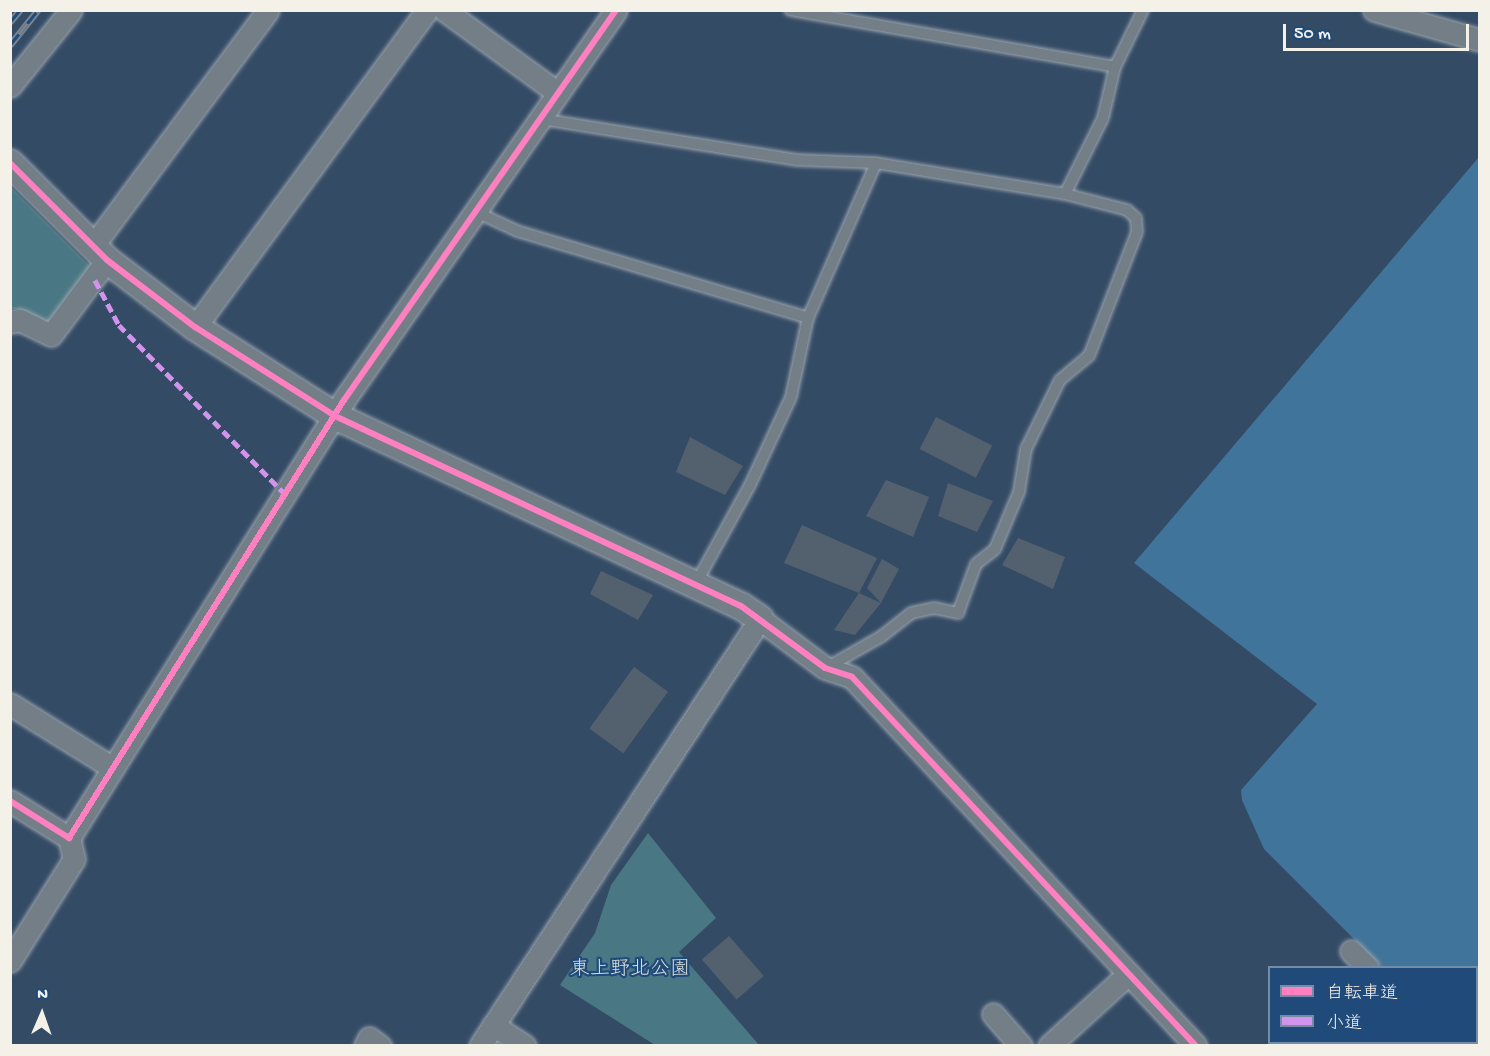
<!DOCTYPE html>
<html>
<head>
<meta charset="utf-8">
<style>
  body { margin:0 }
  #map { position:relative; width:1490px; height:1056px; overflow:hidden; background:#344b65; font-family:"Gochi Hand","Klee One",sans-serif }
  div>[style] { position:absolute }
  .green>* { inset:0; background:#4a7784 }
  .water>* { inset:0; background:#41749a }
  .building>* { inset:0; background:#53616f; transform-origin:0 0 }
  .roads { filter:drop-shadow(0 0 2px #9ba5af) drop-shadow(0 0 2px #9ba5af) }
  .service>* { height:10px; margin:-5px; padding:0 5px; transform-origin:5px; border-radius:5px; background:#737e87 }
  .minor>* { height:21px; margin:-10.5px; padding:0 10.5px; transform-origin:10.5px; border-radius:10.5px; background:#737e87 }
  .tertiary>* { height:26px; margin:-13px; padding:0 13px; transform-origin:13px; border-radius:13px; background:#737e87 }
  .rail>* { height:7px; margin-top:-3.5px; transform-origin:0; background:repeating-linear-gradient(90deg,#1f4a7a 0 14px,#78838f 0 28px); box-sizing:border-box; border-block:2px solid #78838f }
  .quiet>* { height:4.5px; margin-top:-2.25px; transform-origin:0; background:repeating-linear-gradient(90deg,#d193ec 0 9px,transparent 0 13.5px) }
  .cycleway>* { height:6px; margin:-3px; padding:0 3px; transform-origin:3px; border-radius:3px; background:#ff80c0 }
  span { translate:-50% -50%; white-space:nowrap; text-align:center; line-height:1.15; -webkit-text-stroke:4.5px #1f4a7a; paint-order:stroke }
  .park-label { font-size:20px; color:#dbe0da }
  .frame { position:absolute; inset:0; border:12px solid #f4f1e8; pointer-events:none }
  .legend { position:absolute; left:1268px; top:966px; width:210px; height:78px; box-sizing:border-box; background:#1f4a7a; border:2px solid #748da6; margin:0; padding:8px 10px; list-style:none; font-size:18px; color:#f4f1e8 }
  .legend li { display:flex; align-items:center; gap:12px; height:30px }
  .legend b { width:30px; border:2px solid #748da6 }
  .north { position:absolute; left:12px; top:984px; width:60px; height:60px; -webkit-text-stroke:4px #1f4a7a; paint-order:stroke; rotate:2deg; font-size:16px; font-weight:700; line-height:24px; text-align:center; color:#f4f1e8 }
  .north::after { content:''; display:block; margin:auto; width:21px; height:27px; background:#f4f1e8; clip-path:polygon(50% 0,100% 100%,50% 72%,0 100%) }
  .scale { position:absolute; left:1283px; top:24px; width:186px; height:27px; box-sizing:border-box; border:3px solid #f4f1e8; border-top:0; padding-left:8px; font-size:18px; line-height:21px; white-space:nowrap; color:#f4f1e8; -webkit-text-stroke:4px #1f4a7a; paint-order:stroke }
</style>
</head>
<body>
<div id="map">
  <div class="green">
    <div style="clip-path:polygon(10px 186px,89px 265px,89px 278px,52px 323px,38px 322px,18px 309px,11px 309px)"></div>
    <div style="clip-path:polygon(648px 833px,716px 918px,679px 952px,759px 1045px,655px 1045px,560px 985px,595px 933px,611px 885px)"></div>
  </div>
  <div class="water">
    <div style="clip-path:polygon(1479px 157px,1479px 1045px,1461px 1045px,1458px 1043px,1476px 1042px,1476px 968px,1382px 967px,1264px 849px,1242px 800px,1241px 790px,1317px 704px,1134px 563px)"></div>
  </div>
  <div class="building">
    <div style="left:936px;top:417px;width:63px;height:36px;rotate:27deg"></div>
    <div style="clip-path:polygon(690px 437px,743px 466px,725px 495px,676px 472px)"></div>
    <div style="clip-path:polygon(886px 480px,929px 497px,913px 537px,866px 516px)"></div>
    <div style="clip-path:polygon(948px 483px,993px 501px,977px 532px,938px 516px)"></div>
    <div style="clip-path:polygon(802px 525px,877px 558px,859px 593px,881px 603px,867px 588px,882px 559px,899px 569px,881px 603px,855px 635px,834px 630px,859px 593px,784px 563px)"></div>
    <div style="clip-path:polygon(1018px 538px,1065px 557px,1053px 589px,1002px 565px)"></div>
    <div style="clip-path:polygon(601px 571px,653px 595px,638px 620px,590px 594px)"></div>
    <div style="left:634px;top:667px;width:42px;height:76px;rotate:36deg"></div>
    <div style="left:729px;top:936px;width:53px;height:36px;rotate:49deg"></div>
  </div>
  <div class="roads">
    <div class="service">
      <div style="left:790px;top:10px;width:330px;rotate:9.9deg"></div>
      <div style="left:1065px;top:194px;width:85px;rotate:-63.4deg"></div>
      <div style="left:1103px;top:118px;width:52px;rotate:-76.8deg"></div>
      <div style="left:1115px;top:67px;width:64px;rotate:-63.8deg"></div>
      <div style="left:474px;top:211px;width:47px;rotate:24.9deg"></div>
      <div style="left:517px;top:231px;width:304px;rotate:16.6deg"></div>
      <div style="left:808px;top:318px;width:169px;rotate:-66.3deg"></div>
      <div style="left:876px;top:163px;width:79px;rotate:-177.8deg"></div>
      <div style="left:797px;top:160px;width:260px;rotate:-170.9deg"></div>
      <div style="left:695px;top:585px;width:114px;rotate:-61.2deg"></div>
      <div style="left:750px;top:485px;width:97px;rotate:-65deg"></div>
      <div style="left:791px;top:397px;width:81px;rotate:-77.9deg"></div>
      <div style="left:826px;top:668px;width:64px;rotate:-29.7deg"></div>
      <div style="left:882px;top:636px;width:37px;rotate:-38deg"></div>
      <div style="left:911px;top:613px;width:24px;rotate:-12deg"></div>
      <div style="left:934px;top:608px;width:25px;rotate:12deg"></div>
      <div style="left:958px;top:613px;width:52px;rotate:-69.8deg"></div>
      <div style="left:976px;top:564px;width:24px;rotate:-38deg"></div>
      <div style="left:995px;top:549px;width:62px;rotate:-67.2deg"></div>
      <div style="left:1019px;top:492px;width:44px;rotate:-80.8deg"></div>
      <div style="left:1026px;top:449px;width:77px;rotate:-63.8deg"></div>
      <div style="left:1060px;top:380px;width:38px;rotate:-40deg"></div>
      <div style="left:1089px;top:356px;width:133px;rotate:-68.8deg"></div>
      <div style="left:1137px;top:232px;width:14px;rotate:-94deg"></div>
      <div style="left:1136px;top:218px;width:12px;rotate:-138deg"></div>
      <div style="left:1127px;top:210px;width:64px;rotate:-165.5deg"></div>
      <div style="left:1065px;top:194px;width:192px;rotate:-170.7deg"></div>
    </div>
    <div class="minor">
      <div style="left:444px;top:10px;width:141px;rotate:36.1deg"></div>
      <div style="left:1374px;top:10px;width:110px;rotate:15.8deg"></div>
      <div style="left:10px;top:86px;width:97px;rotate:-51.2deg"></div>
      <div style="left:92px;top:247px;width:295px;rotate:-53.4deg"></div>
      <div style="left:10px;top:322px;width:10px;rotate:-11deg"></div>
      <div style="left:20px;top:320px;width:34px;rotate:26deg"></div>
      <div style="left:51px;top:335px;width:94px;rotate:-53.3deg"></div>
      <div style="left:195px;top:327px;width:393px;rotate:-53.8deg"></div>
      <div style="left:10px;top:704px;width:121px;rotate:31.9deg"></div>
      <div style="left:10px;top:801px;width:70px;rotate:32.1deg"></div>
      <div style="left:69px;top:838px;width:517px;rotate:-57.88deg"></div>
      <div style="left:344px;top:400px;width:475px;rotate:-55.1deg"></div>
      <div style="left:1351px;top:951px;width:24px;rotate:45deg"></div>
      <div style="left:10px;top:961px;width:120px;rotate:-57.9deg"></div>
      <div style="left:74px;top:859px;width:22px;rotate:-103deg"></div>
      <div style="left:993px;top:1014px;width:43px;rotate:48.8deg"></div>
      <div style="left:493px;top:1025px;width:38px;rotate:33deg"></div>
      <div style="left:1445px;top:1042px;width:6px;rotate:45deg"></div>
      <div style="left:365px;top:1046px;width:9px;rotate:-63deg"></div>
      <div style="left:369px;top:1038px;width:14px;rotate:36deg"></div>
      <div style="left:480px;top:1046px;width:511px;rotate:-56.75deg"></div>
      <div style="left:760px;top:619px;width:81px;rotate:37deg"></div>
      <div style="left:825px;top:668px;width:28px;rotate:18deg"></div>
      <div style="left:852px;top:677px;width:504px;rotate:47.01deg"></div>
      <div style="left:1049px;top:1046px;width:107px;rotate:-42.3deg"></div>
      <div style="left:1420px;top:1046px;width:6px;rotate:-45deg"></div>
    </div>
    <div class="tertiary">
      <div style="left:10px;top:163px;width:137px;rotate:45deg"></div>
      <div style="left:107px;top:260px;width:111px;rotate:37.3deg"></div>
      <div style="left:195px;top:327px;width:166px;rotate:32.4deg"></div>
      <div style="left:335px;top:416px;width:448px;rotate:25.1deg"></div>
      <div style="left:741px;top:606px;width:23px;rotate:34deg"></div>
    </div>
  </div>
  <div class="rail">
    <div style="left:10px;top:22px;width:16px;rotate:-50deg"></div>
    <div style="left:10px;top:45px;width:45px;rotate:-51.3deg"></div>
  </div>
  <div class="quiet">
    <div style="left:95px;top:280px;width:51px;rotate:61.9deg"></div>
    <div style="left:119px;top:325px;width:237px;rotate:45.5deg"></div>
  </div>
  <div class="cycleway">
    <div style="left:10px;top:163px;width:137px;rotate:45deg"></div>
    <div style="left:107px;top:260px;width:111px;rotate:37.3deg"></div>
    <div style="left:195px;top:327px;width:166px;rotate:32.4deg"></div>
    <div style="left:335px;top:416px;width:448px;rotate:25.1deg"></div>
    <div style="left:741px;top:606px;width:104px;rotate:36.4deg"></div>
    <div style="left:825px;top:668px;width:28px;rotate:18deg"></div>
    <div style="left:852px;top:677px;width:504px;rotate:47.01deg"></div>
    <div style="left:10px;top:801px;width:70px;rotate:32.1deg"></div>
    <div style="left:69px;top:838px;width:517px;rotate:-57.88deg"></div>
    <div style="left:344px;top:400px;width:475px;rotate:-55.1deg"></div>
  </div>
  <div class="park-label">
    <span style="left:630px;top:970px">東上野北公園</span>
  </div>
  <div class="frame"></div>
  <ul class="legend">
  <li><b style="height:8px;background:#ff80c0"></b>自転車道</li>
  <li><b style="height:8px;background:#d193ec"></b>小道</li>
  </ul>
  <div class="north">N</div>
  <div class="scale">50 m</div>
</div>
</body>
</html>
